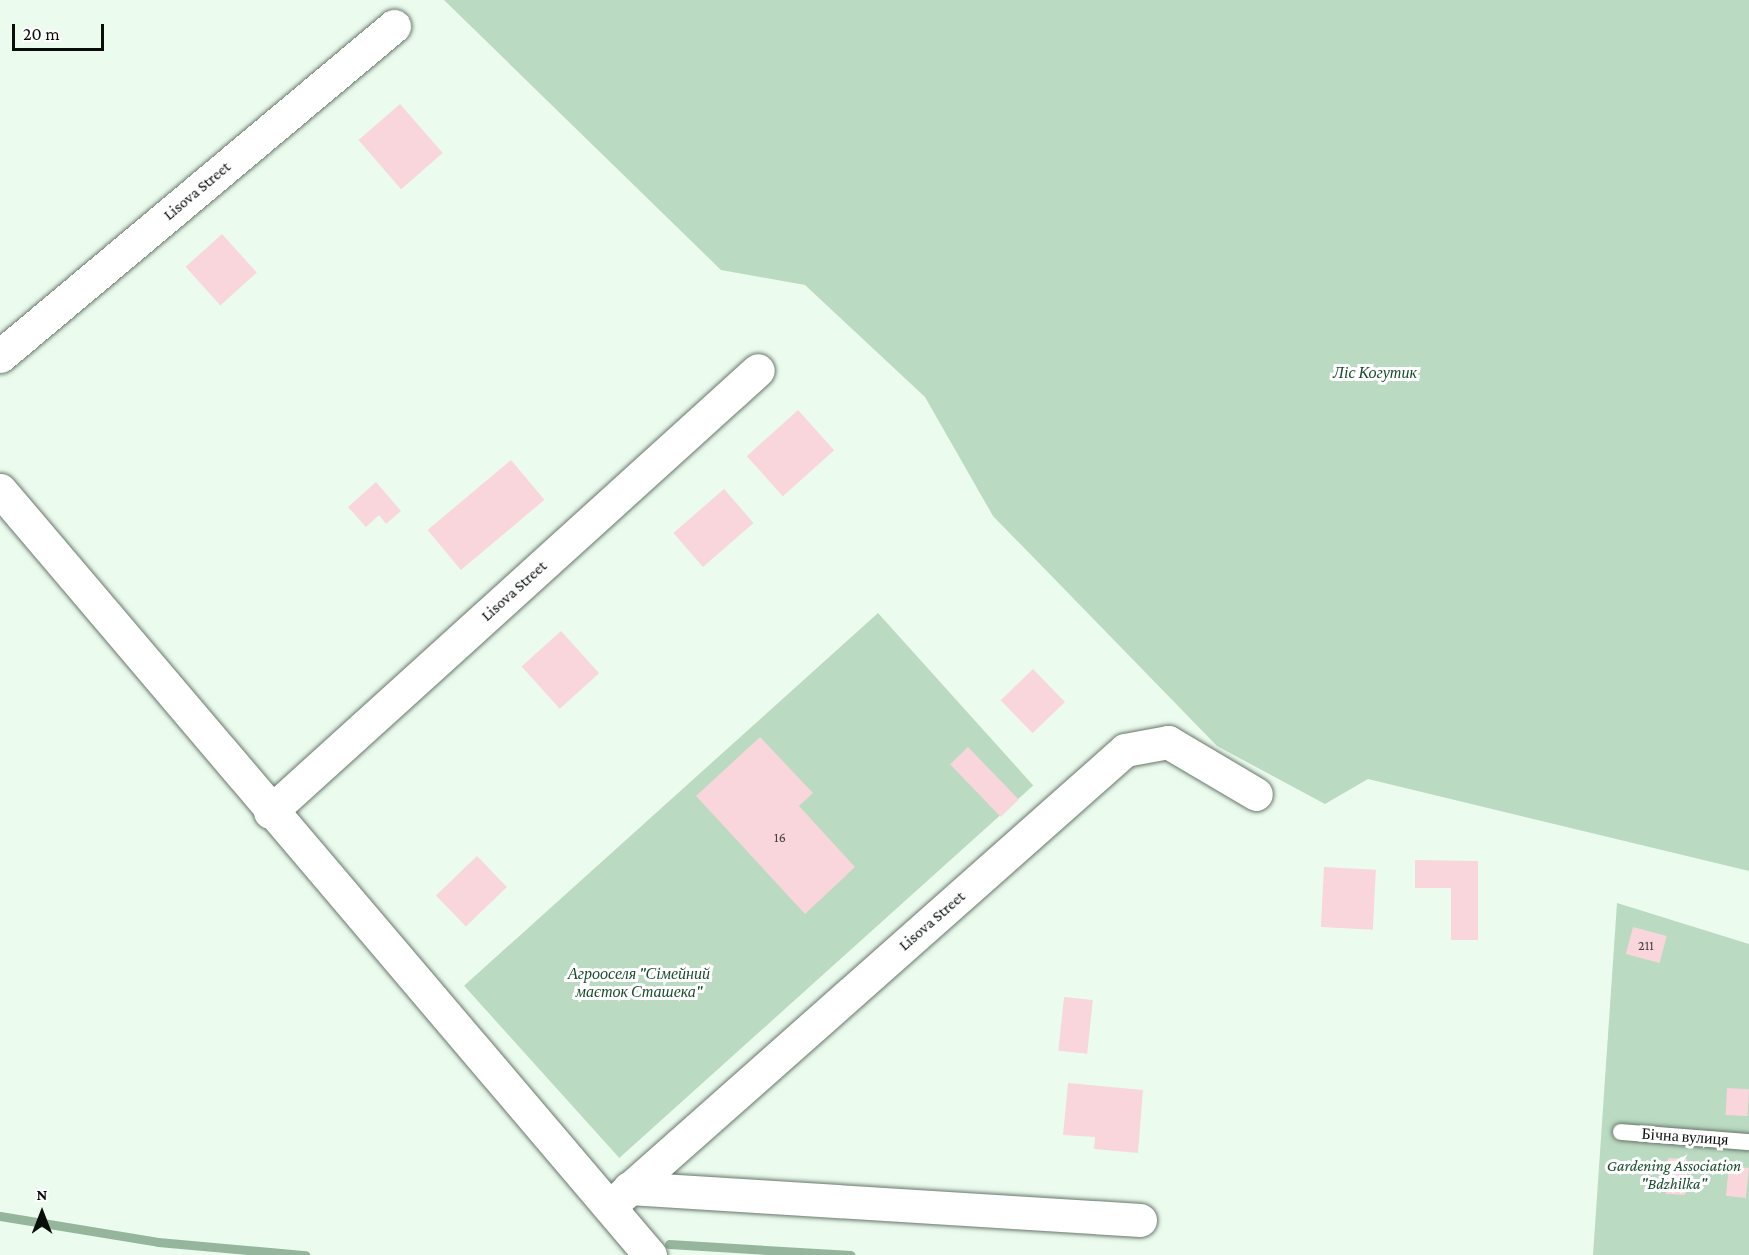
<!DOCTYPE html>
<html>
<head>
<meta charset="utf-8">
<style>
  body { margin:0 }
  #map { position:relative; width:1749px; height:1255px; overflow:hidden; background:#ebfcef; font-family:"Crimson Pro",serif }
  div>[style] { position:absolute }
  .green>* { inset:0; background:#badac1; transform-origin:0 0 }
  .stream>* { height:9px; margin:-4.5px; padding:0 4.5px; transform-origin:4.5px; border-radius:4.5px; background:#95b69d }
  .building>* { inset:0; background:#f9d6dc; transform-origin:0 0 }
  .roads { filter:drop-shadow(0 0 2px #68776b) drop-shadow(0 0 2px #68776b) }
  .lane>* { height:16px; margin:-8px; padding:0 8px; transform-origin:8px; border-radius:8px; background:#fff }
  .street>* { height:33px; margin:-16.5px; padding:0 16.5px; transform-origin:16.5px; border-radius:16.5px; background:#fff }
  span { translate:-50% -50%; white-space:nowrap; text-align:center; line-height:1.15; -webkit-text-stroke:6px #fff; paint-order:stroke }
  .number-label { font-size:14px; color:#45403e }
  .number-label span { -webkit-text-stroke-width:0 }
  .street-label { font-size:16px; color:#090e0a }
  .park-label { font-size:16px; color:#184c2a; font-style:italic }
  .north { position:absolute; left:12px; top:1183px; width:60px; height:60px; -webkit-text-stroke:4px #fff; paint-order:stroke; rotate:0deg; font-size:16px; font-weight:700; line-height:24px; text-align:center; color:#090e0a }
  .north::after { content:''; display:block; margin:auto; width:21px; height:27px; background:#090e0a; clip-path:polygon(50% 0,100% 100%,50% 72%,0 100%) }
  .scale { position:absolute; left:12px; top:24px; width:92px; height:27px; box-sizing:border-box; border:3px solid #090e0a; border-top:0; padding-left:8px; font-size:18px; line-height:21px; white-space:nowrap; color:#090e0a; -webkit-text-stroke:4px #fff; paint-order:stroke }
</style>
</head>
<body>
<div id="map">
  <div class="green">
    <div style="clip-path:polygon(444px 0,1749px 0,1749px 871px,1368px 779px,1325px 804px,1217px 746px,993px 516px,925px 397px,805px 285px,721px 270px)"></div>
    <div style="left:878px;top:613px;width:232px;height:557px;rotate:48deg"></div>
    <div style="clip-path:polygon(1617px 903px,1749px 944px,1749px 1255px,1593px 1255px)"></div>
  </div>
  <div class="stream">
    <div style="left:0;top:1216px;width:160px;rotate:9.3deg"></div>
    <div style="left:158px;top:1242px;width:148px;rotate:5.1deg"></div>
    <div style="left:669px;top:1244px;width:182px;rotate:3.5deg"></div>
  </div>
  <div class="building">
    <div style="left:400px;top:104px;width:65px;height:55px;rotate:49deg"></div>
    <div style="left:222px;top:234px;width:52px;height:49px;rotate:48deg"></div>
    <div style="left:798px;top:410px;width:54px;height:69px;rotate:48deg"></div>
    <div style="left:511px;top:460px;width:52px;height:109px;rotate:50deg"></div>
    <div style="clip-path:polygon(376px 482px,401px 511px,386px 524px,379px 515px,366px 527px,348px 507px)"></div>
    <div style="left:724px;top:489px;width:45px;height:67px;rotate:49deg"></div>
    <div style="left:561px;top:631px;width:57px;height:53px;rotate:48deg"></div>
    <div style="left:1033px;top:669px;width:46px;height:45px;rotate:46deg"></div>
    <div style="clip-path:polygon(760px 737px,813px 793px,799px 806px,855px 867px,805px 914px,696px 796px)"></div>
    <div style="left:968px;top:747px;width:73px;height:25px;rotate:46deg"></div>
    <div style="left:477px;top:856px;width:43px;height:57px;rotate:46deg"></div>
    <div style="clip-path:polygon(1415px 860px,1478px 861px,1478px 940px,1451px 940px,1451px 888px,1415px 888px)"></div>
    <div style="left:1324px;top:867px;width:52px;height:60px;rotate:3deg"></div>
    <div style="left:1633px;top:927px;width:35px;height:28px;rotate:15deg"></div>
    <div style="left:1064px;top:997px;width:29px;height:54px;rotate:6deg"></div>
    <div style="clip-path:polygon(1068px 1083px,1143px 1090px,1138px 1153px,1094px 1149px,1095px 1137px,1063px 1135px)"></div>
    <div style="left:1727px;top:1088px;width:22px;height:27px;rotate:3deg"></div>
    <div style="left:1668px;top:1158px;width:19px;height:36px;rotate:3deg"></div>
    <div style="left:1729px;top:1166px;width:20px;height:30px;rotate:6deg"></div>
  </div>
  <div class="roads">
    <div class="lane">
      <div style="left:1621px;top:1132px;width:128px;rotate:4.5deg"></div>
    </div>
    <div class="street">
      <div style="left:0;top:356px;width:514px;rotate:-39.95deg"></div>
      <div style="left:0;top:490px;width:1004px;rotate:49.65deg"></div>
      <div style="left:270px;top:812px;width:658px;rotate:-42.17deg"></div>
      <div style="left:629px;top:1188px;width:512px;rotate:3.58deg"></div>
      <div style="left:610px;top:1206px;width:688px;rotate:-41.52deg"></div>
      <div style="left:1125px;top:750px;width:44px;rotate:-10.5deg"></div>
      <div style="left:1168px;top:742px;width:102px;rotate:30.6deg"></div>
    </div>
  </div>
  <div class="number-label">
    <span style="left:780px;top:837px">16</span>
    <span style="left:1646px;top:945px">211</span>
  </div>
  <div class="street-label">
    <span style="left:197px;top:191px;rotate:-40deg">Lisova Street</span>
    <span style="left:514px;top:591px;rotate:-42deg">Lisova Street</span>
    <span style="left:932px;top:921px;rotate:-41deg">Lisova Street</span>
    <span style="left:1685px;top:1137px;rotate:4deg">Бічна вулиця</span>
  </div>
  <div class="park-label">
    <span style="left:1375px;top:373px">Ліс Когутик</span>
    <span style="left:639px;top:983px">Агрооселя "Сімейний<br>маєток Сташека"</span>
    <span style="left:1674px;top:1175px">Gardening Association<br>"Bdzhіlka"</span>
  </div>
  <div class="north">N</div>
  <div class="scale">20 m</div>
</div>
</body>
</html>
